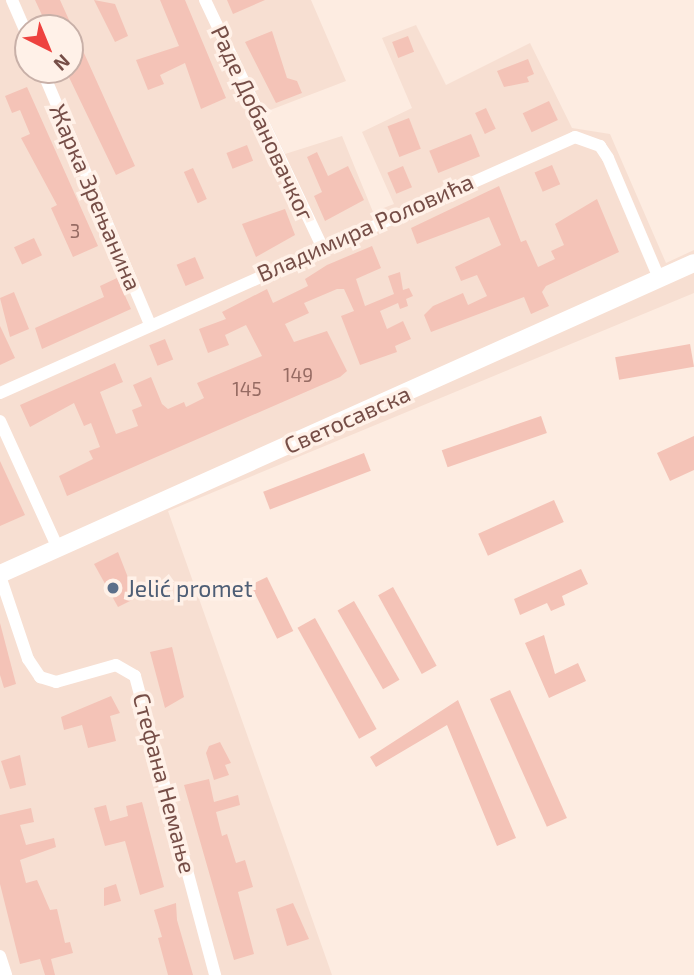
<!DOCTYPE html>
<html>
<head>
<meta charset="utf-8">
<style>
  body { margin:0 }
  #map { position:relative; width:694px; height:975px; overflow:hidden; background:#fdece1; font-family:"Exo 2",sans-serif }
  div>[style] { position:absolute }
  .residential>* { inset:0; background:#f7dfd2 }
  .building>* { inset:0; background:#f4c3b7; transform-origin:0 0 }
  .street>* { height:12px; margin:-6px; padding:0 6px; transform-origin:6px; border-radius:6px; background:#fff }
  .secondary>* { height:18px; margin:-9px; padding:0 9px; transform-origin:9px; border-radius:9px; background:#fff }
  .dots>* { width:19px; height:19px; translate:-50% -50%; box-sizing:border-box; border:4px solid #fff1e8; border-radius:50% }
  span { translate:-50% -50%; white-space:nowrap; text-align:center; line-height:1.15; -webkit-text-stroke:7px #fff1e8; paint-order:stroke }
  .number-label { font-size:19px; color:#966b63 }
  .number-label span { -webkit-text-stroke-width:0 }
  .street-label { font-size:23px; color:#764e47 }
  .service-label { font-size:23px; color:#4e5e75 }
  .left { translate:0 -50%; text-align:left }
  .north { position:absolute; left:14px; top:14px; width:70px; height:70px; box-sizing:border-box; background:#fff1e8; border:2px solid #c8b0a8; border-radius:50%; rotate:137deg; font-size:19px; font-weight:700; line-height:28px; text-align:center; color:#764e47 }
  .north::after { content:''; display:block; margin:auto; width:24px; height:32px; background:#ee423f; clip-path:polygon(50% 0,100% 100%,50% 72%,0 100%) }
</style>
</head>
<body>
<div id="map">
  <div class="residential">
    <div style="clip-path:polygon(evenodd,0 0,311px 0,346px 81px,265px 112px,285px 154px,342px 136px,373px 212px,394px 204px,362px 132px,412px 108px,382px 38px,416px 25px,446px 85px,530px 43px,572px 128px,610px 134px,666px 263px,694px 250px,694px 293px,168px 511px,332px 975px,0 975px,0 0,28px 28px,70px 28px,70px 70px,28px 70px,28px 28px)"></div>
  </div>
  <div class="building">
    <div style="clip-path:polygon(35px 0,60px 0,135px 166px,116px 175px,66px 71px,70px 28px,48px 28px)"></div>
    <div style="clip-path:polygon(94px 0,115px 4px,128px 36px,115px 42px)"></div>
    <div style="clip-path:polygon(160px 0,185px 0,226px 98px,201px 109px,185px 63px,160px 75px,164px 84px,148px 90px,136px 60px,179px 46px)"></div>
    <div style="clip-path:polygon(227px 0,265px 0,233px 14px)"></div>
    <div style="clip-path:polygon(272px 31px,287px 78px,297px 81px,302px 93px,276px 103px,245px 42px)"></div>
    <div style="left:408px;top:36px;width:17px;height:17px;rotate:69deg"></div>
    <div style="clip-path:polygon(528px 59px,534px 74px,527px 77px,529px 82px,504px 87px,497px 71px)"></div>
    <div style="clip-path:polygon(27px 87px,98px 246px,73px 257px,51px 208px,57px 205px,21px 138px,30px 134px,20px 110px,12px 113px,5px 96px)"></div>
    <div style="left:549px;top:101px;width:21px;height:29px;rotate:65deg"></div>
    <div style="left:486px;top:108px;width:23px;height:12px;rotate:65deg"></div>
    <div style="left:409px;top:118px;width:33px;height:23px;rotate:69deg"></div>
    <div style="left:471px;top:134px;width:24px;height:45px;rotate:68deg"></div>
    <div style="left:247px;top:145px;width:17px;height:22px;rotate:69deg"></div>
    <div style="clip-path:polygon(317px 152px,328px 176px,348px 166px,364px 200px,325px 221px,314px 196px,322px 192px,307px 157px)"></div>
    <div style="left:552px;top:165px;width:21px;height:19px;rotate:67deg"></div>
    <div style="left:403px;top:166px;width:23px;height:17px;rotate:67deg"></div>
    <div style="left:193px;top:168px;width:34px;height:10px;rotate:66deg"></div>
    <div style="clip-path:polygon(499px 186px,521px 242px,526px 240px,538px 267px,555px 259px,551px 251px,564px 245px,555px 224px,597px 199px,619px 252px,546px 286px,542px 292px,549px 306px,531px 314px,524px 297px,431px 332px,424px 315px,433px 306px,463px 293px,468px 305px,487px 296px,477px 275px,461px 281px,455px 267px,501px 245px,489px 217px,417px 244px,411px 228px)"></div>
    <div style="clip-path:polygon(285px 209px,295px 235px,256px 257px,242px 224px)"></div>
    <div style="left:34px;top:238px;width:19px;height:22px;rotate:65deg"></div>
    <div style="clip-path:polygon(372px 246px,381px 268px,356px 279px,365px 306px,394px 294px,388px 276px,400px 272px,403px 290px,409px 288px,413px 296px,406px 299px,408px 306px,400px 309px,398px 303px,380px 311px,387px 329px,403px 321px,411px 339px,395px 346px,397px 352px,360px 365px,341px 316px,354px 311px,344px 289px,337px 289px,304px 303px,309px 313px,285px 324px,294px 342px,327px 331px,347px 371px,340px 377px,67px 496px,59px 476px,93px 459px,89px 451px,100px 447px,91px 423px,84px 426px,74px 403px,30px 427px,20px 405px,115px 363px,123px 382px,100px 392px,116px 434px,138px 426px,132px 410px,142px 406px,133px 385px,151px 377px,162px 404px,168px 409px,184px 402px,186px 407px,204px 398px,197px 383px,262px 356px,246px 325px,225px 335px,229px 345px,208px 353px,199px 329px,226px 319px,222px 312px,267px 289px,273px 303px,308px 286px,305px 279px,327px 265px)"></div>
    <div style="left:195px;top:257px;width:23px;height:20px;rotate:67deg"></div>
    <div style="clip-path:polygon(117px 278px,131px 309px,42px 349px,35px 328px,104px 297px,100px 286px)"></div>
    <div style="clip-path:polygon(14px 292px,29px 329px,10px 337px,0 298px)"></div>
    <div style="clip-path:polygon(0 326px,15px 358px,0 365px)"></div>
    <div style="left:165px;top:339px;width:22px;height:17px;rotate:68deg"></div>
    <div style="left:690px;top:344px;width:23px;height:76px;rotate:80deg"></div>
    <div style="left:541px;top:416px;width:18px;height:105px;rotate:71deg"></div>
    <div style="clip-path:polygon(694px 436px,694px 470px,670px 481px,657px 453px)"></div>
    <div style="left:364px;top:453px;width:19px;height:108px;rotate:69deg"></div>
    <div style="clip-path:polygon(0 461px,25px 515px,0 526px)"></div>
    <div style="left:554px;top:500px;width:24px;height:83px;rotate:66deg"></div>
    <div style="clip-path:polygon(118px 552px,136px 598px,118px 607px,94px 564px)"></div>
    <div style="clip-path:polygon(581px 569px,588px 584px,562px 596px,565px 605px,551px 611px,547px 603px,520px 615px,514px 599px)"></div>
    <div style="left:267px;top:577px;width:60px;height:18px;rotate:64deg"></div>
    <div style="left:393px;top:587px;width:90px;height:17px;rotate:61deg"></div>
    <div style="left:354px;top:601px;width:91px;height:19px;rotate:60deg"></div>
    <div style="left:315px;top:618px;width:127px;height:20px;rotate:61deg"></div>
    <div style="clip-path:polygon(0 623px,16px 684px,4px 688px,0 675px)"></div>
    <div style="clip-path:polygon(544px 635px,555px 674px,578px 663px,586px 681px,549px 698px,525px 643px)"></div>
    <div style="clip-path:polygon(172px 647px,184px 697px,165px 708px,150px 652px)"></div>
    <div style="left:510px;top:690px;width:140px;height:22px;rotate:66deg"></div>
    <div style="clip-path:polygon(111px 696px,120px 713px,110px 716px,116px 741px,88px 748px,82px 725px,64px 730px,61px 717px)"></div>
    <div style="clip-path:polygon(458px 700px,516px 838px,497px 846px,447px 725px,376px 767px,370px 757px)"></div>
    <div style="clip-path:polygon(220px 742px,231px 763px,225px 765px,229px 775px,214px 780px,206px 753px,209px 746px)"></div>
    <div style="clip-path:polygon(20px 755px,26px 785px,10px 789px,1px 761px)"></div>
    <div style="clip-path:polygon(209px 779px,214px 802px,238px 795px,240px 805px,216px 812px,222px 836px,227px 834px,236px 863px,245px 860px,253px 887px,238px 892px,254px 954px,234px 960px,184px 785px)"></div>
    <div style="clip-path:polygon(142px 802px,164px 887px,140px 895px,125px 841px,105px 846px,94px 808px,106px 805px,110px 821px,128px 816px,126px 806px)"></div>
    <div style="clip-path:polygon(31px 808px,34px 822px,20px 825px,26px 845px,54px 838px,56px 847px,20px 860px,26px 883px,37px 880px,50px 910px,57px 909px,65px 943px,70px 942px,73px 953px,51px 959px,55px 975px,45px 975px,40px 959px,20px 964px,0 884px,0 815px)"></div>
    <div style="clip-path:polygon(116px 884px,121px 901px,104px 906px,104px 888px)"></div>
    <div style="clip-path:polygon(176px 903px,177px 920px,193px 975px,168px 975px,158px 938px,162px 937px,154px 910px)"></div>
    <div style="clip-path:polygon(293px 903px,309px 939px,287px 946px,276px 909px)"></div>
  </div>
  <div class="street">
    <div style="left:12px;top:0;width:40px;rotate:66.6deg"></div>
    <div style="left:205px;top:0;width:272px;rotate:64.6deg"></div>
    <div style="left:42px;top:70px;width:277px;rotate:67deg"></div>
    <div style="left:0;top:393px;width:629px;rotate:-24deg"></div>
    <div style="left:575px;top:137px;width:27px;rotate:20deg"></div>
    <div style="left:600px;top:146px;width:14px;rotate:56deg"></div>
    <div style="left:608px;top:158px;width:130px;rotate:67deg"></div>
    <div style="left:0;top:421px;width:140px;rotate:65.5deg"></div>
    <div style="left:0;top:576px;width:88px;rotate:71.4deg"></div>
    <div style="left:28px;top:659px;width:22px;rotate:56deg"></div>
    <div style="left:40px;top:677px;width:17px;rotate:17deg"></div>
    <div style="left:56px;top:682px;width:62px;rotate:-15.8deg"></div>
    <div style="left:116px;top:665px;width:22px;rotate:30deg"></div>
    <div style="left:135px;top:676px;width:310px;rotate:75deg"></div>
    <div style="left:0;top:956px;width:20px;rotate:72deg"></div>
  </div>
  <div class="secondary">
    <div style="left:0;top:574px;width:760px;rotate:-24.14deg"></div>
  </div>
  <div class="dots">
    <div style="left:113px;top:588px;background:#5c6f8a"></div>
  </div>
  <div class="number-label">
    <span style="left:75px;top:231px">3</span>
    <span style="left:298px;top:375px">149</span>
    <span style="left:247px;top:389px">145</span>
  </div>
  <div class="street-label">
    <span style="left:263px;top:123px;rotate:65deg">Раде Добановачког</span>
    <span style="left:96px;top:197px;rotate:67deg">Жарка Зрењанина</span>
    <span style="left:365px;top:227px;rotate:-24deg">Владимира Роловића</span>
    <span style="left:347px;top:419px;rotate:-24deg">Светосавска</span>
    <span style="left:165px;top:783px;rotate:75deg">Стефана Немање</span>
  </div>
  <div class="service-label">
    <span class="left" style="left:127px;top:588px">Jelić promet</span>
  </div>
  <div class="north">N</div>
</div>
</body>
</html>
